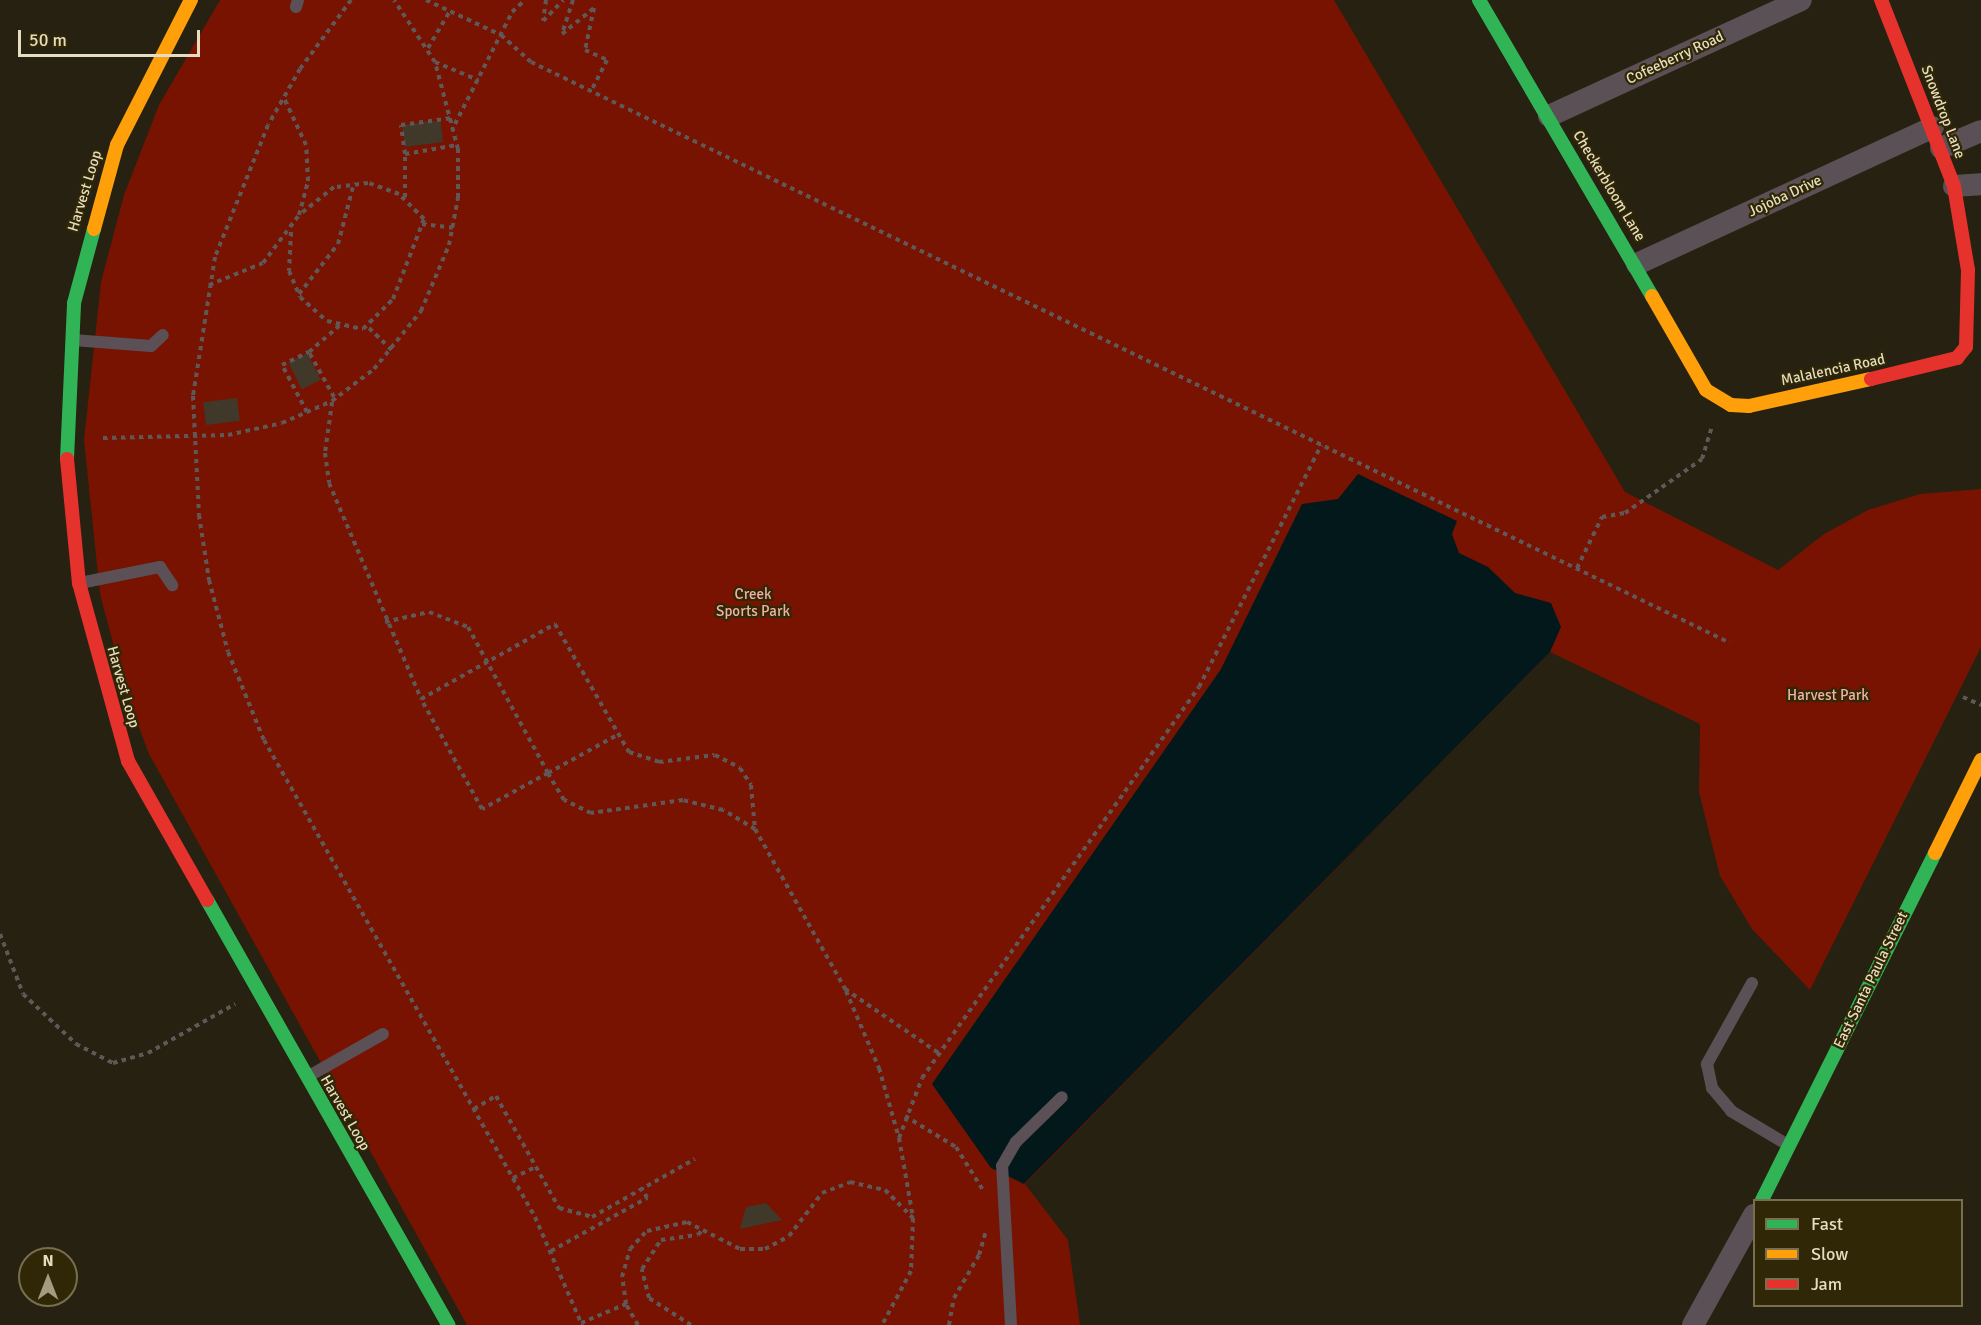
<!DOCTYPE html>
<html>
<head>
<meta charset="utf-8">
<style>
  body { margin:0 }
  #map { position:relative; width:1981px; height:1325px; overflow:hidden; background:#262110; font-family:Signika,sans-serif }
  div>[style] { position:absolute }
  .green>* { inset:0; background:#781302 }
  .water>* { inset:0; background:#03181b }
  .building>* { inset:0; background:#403929; transform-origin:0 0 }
  .path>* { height:4px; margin-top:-2px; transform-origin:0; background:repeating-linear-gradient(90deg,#605757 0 4.5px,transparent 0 9px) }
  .lane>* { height:12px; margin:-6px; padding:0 6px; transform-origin:6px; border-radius:6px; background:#5c5057 }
  .street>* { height:22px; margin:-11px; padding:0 11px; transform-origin:11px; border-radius:11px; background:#5c5057 }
  .fast>* { height:14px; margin:-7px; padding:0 7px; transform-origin:7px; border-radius:7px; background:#30b455 }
  .slow>* { height:14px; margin:-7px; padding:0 7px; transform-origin:7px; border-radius:7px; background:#ff9f0a }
  .jam>* { height:14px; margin:-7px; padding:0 7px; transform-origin:7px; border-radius:7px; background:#e5322d }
  span { translate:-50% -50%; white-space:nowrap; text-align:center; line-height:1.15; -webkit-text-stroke:4.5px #302706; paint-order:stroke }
  .street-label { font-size:15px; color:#e6dcbf }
  .park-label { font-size:15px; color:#f0b1a4 }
  .legend { position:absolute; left:1753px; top:1199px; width:210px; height:108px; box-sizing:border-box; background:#302706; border:2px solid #796f50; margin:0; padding:8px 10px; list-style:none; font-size:18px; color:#e6dcbf }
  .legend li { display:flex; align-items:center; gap:12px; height:30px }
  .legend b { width:30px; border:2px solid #796f50 }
  .north { position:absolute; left:18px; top:1247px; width:60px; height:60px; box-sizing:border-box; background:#302706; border:2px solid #796f50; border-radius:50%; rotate:0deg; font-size:16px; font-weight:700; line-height:24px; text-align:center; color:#e6dcbf }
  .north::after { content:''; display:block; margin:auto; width:21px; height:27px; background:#a39b82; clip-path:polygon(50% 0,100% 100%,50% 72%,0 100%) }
  .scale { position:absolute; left:18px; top:30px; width:182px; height:27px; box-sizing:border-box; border:3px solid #e6dcbf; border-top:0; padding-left:8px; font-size:18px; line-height:21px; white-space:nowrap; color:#e6dcbf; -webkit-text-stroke:4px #302706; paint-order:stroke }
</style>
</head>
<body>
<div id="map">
  <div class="green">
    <div style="clip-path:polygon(220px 0,1334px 0,1625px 492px,1778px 570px,1824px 534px,1868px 510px,1920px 494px,1981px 489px,1981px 647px,1810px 990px,1752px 929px,1720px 876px,1699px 792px,1700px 724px,1550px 652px,1025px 1184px,1068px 1240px,1080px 1325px,467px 1325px,149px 754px,126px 692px,100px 594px,84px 440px,101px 282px,124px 195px,159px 105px)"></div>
  </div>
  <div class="water">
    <div style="clip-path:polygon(1358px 474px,1457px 521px,1452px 534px,1459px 553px,1488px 567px,1515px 593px,1551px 603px,1561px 627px,1550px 652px,1024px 1184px,991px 1168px,932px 1084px,1221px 669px,1302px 504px,1338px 499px)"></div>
  </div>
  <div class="building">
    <div style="clip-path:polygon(432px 121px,441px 123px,443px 142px,405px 147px,402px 125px)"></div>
    <div style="left:307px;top:353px;width:30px;height:21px;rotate:63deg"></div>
    <div style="left:237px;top:398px;width:23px;height:34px;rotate:83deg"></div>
    <div style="clip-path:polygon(766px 1203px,782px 1220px,740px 1229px,746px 1207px)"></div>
  </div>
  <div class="path">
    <div style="left:351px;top:0;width:86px;rotate:126.5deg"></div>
    <div style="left:300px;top:69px;width:64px;rotate:119.7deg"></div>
    <div style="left:268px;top:125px;width:142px;rotate:111.9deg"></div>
    <div style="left:215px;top:257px;width:141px;rotate:99deg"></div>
    <div style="left:193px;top:396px;width:119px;rotate:87.1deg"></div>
    <div style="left:199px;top:515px;width:66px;rotate:81.3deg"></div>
    <div style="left:209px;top:580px;width:74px;rotate:75.2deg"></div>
    <div style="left:228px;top:652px;width:95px;rotate:67.8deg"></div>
    <div style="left:264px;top:740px;width:549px;rotate:60.4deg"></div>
    <div style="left:535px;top:1217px;width:118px;rotate:66.5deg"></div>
    <div style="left:426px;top:0;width:83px;rotate:25deg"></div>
    <div style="left:501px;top:35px;width:40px;rotate:42deg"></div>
    <div style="left:531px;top:62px;width:1332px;rotate:25.85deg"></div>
    <div style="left:546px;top:0;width:21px;rotate:98deg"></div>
    <div style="left:543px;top:21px;width:29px;rotate:-46deg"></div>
    <div style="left:573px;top:0;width:36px;rotate:108deg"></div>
    <div style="left:562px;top:34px;width:41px;rotate:-39.1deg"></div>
    <div style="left:594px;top:8px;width:43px;rotate:102.1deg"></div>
    <div style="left:585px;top:50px;width:24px;rotate:24deg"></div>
    <div style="left:607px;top:60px;width:35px;rotate:117deg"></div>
    <div style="left:428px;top:48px;width:43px;rotate:-59.3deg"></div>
    <div style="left:435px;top:62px;width:47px;rotate:22.7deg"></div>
    <div style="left:455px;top:124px;width:126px;rotate:-63deg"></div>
    <div style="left:512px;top:12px;width:18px;rotate:-43deg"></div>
    <div style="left:405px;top:154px;width:29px;rotate:-98deg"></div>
    <div style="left:401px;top:125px;width:52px;rotate:-7.7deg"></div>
    <div style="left:405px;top:197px;width:43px;rotate:-90deg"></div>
    <div style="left:405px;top:154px;width:53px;rotate:-9.8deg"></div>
    <div style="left:422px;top:224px;width:31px;rotate:7deg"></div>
    <div style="left:291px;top:232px;width:39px;rotate:93deg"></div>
    <div style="left:289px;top:271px;width:28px;rotate:67deg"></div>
    <div style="left:300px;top:297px;width:36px;rotate:42deg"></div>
    <div style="left:327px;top:321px;width:37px;rotate:13deg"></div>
    <div style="left:363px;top:329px;width:42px;rotate:-45deg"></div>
    <div style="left:393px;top:299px;width:86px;rotate:-68.8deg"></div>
    <div style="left:424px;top:219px;width:35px;rotate:-135deg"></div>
    <div style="left:399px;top:194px;width:33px;rotate:-160deg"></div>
    <div style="left:368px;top:183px;width:34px;rotate:173deg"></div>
    <div style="left:334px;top:187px;width:45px;rotate:141.3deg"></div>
    <div style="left:209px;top:285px;width:58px;rotate:-22.2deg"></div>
    <div style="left:263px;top:263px;width:60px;rotate:-53.1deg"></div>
    <div style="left:299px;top:215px;width:35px;rotate:-75deg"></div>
    <div style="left:308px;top:181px;width:36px;rotate:-93deg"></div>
    <div style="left:306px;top:145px;width:54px;rotate:-115.1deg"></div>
    <div style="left:299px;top:294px;width:63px;rotate:-52deg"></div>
    <div style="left:338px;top:244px;width:63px;rotate:-75.3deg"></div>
    <div style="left:369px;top:328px;width:32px;rotate:44deg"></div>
    <div style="left:334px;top:397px;width:51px;rotate:-119.1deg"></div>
    <div style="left:309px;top:352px;width:40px;rotate:-41deg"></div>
    <div style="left:332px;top:402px;width:51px;rotate:97.8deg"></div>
    <div style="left:325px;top:453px;width:30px;rotate:82deg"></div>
    <div style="left:329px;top:483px;width:235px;rotate:66.9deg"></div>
    <div style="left:307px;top:412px;width:53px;rotate:-118deg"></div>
    <div style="left:282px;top:365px;width:30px;rotate:-26deg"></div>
    <div style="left:103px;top:438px;width:125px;rotate:-1.4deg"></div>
    <div style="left:228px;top:435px;width:55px;rotate:-12.5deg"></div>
    <div style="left:282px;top:423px;width:55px;rotate:-23.7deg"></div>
    <div style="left:332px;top:401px;width:53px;rotate:-37.3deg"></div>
    <div style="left:374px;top:369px;width:75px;rotate:-51deg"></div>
    <div style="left:421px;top:311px;width:72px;rotate:-67deg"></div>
    <div style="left:449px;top:245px;width:48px;rotate:-79.2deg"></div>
    <div style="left:458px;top:198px;width:49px;rotate:-90deg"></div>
    <div style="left:458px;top:149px;width:90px;rotate:-104.8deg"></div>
    <div style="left:435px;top:62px;width:74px;rotate:-123.5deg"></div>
    <div style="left:1577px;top:568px;width:57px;rotate:-63.9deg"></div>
    <div style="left:1602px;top:517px;width:23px;rotate:-10deg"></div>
    <div style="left:1625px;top:513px;width:94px;rotate:-35deg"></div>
    <div style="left:1702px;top:459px;width:34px;rotate:-73deg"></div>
    <div style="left:385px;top:622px;width:45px;rotate:-12.8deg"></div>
    <div style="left:429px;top:612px;width:42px;rotate:21deg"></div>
    <div style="left:468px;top:627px;width:166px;rotate:61.3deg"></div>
    <div style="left:548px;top:773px;width:79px;rotate:-28.8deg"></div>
    <div style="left:1963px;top:697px;width:20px;rotate:24deg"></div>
    <div style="left:755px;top:829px;width:37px;rotate:-149deg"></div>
    <div style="left:723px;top:810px;width:41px;rotate:-166deg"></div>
    <div style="left:683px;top:800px;width:93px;rotate:172deg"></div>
    <div style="left:591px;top:813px;width:30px;rotate:-154deg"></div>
    <div style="left:564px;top:800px;width:31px;rotate:-121deg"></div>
    <div style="left:548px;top:773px;width:75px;rotate:151.4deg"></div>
    <div style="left:482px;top:809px;width:126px;rotate:-119deg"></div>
    <div style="left:421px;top:699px;width:154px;rotate:-29.2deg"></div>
    <div style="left:555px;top:624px;width:148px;rotate:60deg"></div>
    <div style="left:629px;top:752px;width:32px;rotate:18deg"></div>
    <div style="left:659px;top:762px;width:56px;rotate:-7.1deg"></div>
    <div style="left:715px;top:755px;width:28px;rotate:27deg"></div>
    <div style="left:740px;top:768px;width:20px;rotate:57deg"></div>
    <div style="left:751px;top:785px;width:44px;rotate:84.8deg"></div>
    <div style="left:755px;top:829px;width:184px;rotate:60.6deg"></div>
    <div style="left:845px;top:989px;width:115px;rotate:34.4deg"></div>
    <div style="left:0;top:934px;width:64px;rotate:69deg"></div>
    <div style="left:23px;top:994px;width:73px;rotate:43.3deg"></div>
    <div style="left:76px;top:1044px;width:42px;rotate:27.2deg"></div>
    <div style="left:113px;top:1063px;width:36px;rotate:-16deg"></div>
    <div style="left:148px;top:1053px;width:100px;rotate:-29.4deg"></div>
    <div style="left:846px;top:991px;width:84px;rotate:66.8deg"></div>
    <div style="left:879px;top:1068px;width:73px;rotate:74.1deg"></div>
    <div style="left:899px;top:1138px;width:64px;rotate:-69deg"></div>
    <div style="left:922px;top:1078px;width:479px;rotate:-54.7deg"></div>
    <div style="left:1199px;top:687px;width:271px;rotate:-63.2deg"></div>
    <div style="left:474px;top:1109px;width:26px;rotate:-31deg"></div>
    <div style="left:496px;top:1096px;width:129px;rotate:60.6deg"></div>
    <div style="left:559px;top:1208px;width:34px;rotate:15deg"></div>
    <div style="left:592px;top:1217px;width:118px;rotate:-29.4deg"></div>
    <div style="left:905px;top:1116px;width:60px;rotate:31.3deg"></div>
    <div style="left:956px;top:1147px;width:51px;rotate:57.9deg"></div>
    <div style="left:899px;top:1138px;width:80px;rotate:80deg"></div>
    <div style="left:513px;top:1178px;width:25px;rotate:-26deg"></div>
    <div style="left:551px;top:1251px;width:110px;rotate:-28.9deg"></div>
    <div style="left:647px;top:1198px;width:11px;rotate:-117deg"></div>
    <div style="left:581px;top:1323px;width:49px;rotate:-22.9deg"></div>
    <div style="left:638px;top:1325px;width:24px;rotate:-120deg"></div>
    <div style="left:626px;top:1304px;width:27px;rotate:-98deg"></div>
    <div style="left:622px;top:1277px;width:29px;rotate:-74deg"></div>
    <div style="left:630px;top:1249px;width:25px;rotate:-47deg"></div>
    <div style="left:647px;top:1231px;width:41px;rotate:-12.7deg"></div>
    <div style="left:687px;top:1222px;width:59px;rotate:27deg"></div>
    <div style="left:740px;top:1249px;width:25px"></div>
    <div style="left:765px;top:1249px;width:27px;rotate:-28deg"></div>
    <div style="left:789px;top:1236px;width:54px;rotate:-52.5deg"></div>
    <div style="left:822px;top:1193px;width:30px;rotate:-21deg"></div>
    <div style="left:850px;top:1182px;width:36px;rotate:13deg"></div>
    <div style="left:885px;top:1190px;width:40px;rotate:45deg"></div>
    <div style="left:913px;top:1218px;width:53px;rotate:92.2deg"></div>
    <div style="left:911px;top:1271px;width:61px;rotate:118.2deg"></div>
    <div style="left:691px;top:1325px;width:50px;rotate:-147.3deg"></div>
    <div style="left:649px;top:1298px;width:30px;rotate:-104deg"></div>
    <div style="left:642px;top:1269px;width:35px;rotate:-57deg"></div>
    <div style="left:661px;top:1240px;width:37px;rotate:-8deg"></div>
    <div style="left:698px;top:1235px;width:9px;rotate:-49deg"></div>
    <div style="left:949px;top:1325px;width:27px;rotate:-80deg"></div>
    <div style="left:954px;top:1298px;width:50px;rotate:-59.8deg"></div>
    <div style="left:979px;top:1255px;width:26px;rotate:-74deg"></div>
  </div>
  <div class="lane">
    <div style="left:296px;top:7px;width:7px;rotate:-74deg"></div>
    <div style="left:73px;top:340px;width:78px;rotate:4.4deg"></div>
    <div style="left:151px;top:346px;width:16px;rotate:-43deg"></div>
    <div style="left:80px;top:583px;width:82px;rotate:-11.3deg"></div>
    <div style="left:160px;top:567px;width:22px;rotate:56deg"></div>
    <div style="left:1752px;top:983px;width:93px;rotate:119.1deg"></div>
    <div style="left:1707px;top:1064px;width:25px;rotate:78deg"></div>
    <div style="left:1712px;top:1088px;width:30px;rotate:50deg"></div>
    <div style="left:1731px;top:1111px;width:66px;rotate:30.8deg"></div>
    <div style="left:309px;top:1076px;width:85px;rotate:-29.6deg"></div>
    <div style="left:1011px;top:1325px;width:159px;rotate:-93.2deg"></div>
    <div style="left:1002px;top:1166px;width:28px;rotate:-60deg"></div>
    <div style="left:1016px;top:1142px;width:64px;rotate:-44.4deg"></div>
  </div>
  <div class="street">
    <div style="left:1549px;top:116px;width:277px;rotate:-24.7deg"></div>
    <div style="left:1941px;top:148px;width:43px;rotate:-23deg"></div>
    <div style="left:1954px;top:186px;width:27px;rotate:-4deg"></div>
    <div style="left:1637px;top:264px;width:326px;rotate:-24.8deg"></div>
    <div style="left:1693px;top:1325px;width:126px;rotate:-61deg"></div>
  </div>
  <div class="fast">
    <div style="left:1479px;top:0;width:343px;rotate:59.7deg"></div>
    <div style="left:67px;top:459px;width:156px;rotate:-87.4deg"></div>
    <div style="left:74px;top:303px;width:77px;rotate:-74.9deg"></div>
    <div style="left:207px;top:900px;width:489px;rotate:60.4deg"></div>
    <div style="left:1762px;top:1200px;width:388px;rotate:-63.5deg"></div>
  </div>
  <div class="slow">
    <div style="left:94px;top:229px;width:87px;rotate:-74.7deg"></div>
    <div style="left:117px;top:145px;width:163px;rotate:-63deg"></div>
    <div style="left:1652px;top:296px;width:108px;rotate:60.1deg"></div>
    <div style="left:1706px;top:390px;width:29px;rotate:31deg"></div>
    <div style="left:1731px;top:405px;width:18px;rotate:3deg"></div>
    <div style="left:1749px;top:406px;width:125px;rotate:-12.5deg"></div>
    <div style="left:1935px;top:853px;width:104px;rotate:-63.7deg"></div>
  </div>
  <div class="jam">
    <div style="left:1871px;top:379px;width:89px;rotate:-13.7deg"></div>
    <div style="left:1957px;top:358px;width:14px;rotate:-51deg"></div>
    <div style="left:1966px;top:347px;width:77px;rotate:-88.5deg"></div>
    <div style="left:1968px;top:270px;width:85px;rotate:-99.5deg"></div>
    <div style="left:1954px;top:186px;width:200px;rotate:-111.4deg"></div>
    <div style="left:67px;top:459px;width:125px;rotate:84.5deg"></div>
    <div style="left:79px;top:583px;width:185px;rotate:74.6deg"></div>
    <div style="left:128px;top:761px;width:160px;rotate:60.4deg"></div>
  </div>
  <div class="street-label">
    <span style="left:1675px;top:58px;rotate:-25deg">Cofeeberry Road</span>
    <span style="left:1943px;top:112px;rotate:69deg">Snowdrop Lane</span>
    <span style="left:1609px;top:186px;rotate:59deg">Checkerbloom Lane</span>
    <span style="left:85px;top:191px;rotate:-73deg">Harvest Loop</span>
    <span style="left:1785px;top:196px;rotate:-25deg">Jojoba Drive</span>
    <span style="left:1833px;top:370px;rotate:-12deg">Malalencia Road</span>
    <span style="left:123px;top:687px;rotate:74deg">Harvest Loop</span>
    <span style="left:1871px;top:980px;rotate:-64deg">East Santa Paula Street</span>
    <span style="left:345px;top:1113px;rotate:60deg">Harvest Loop</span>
  </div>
  <div class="park-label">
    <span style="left:753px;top:603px">Creek<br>Sports Park</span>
    <span style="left:1828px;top:696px">Harvest Park</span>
  </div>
  <ul class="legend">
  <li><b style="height:8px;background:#30b455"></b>Fast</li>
  <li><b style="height:8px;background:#ff9f0a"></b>Slow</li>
  <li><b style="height:8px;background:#e5322d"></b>Jam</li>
  </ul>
  <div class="north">N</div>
  <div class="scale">50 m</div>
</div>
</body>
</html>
